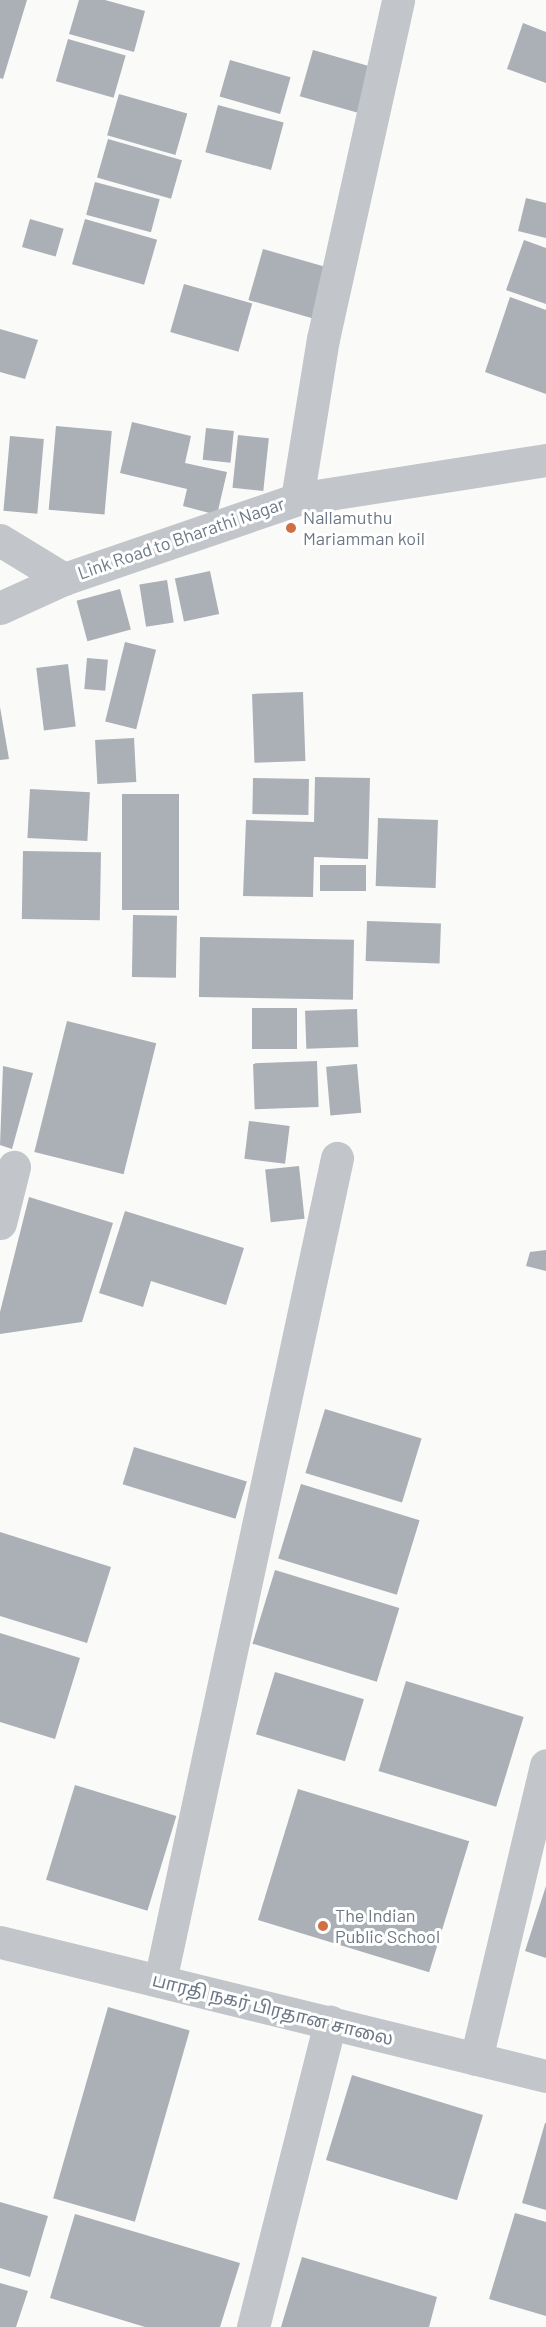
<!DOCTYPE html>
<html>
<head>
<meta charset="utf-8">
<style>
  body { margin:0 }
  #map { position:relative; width:546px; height:2327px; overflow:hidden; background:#fafaf8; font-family:Barlow,"Noto Sans Tamil",sans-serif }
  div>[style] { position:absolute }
  .building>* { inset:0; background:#aab0b6; transform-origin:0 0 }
  .minor>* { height:33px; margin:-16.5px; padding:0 16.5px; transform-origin:16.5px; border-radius:16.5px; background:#c2c5c9 }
  .dots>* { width:16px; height:16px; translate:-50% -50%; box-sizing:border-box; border:3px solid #fff; border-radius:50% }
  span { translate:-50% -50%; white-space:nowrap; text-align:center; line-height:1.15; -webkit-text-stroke:6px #fff; paint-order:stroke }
  .poi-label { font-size:18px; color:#6c7885 }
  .left { translate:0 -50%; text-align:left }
  .street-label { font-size:18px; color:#6c7885 }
</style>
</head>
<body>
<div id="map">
  <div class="building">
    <div style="clip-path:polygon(0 0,27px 0,3px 79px,0 78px)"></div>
    <div style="clip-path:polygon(79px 0,105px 0,145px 11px,134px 52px,69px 34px)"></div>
    <div style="clip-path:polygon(523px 23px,546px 32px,546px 83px,507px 69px)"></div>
    <div style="left:68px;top:39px;width:60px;height:44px;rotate:16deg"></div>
    <div style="left:313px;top:50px;width:66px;height:48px;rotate:16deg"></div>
    <div style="left:230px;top:60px;width:63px;height:38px;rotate:16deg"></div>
    <div style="left:119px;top:94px;width:71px;height:43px;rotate:16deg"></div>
    <div style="left:218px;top:105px;width:68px;height:49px;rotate:15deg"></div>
    <div style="left:108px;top:139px;width:77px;height:40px;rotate:16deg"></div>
    <div style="left:95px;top:182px;width:67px;height:34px;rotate:15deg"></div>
    <div style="clip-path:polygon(526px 198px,546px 203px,546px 238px,518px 231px)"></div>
    <div style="left:30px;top:219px;width:35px;height:29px;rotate:16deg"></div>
    <div style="left:85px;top:219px;width:75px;height:47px;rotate:16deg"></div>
    <div style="clip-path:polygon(524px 240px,546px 248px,546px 304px,506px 290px)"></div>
    <div style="left:263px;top:249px;width:71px;height:53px;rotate:16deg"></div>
    <div style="left:184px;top:284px;width:71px;height:50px;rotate:16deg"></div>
    <div style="clip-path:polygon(510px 297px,546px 310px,546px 394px,485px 372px)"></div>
    <div style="clip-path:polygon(0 329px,38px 340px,25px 379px,0 372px)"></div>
    <div style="clip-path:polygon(132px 422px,191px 436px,185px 463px,227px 472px,217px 515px,183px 506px,187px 489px,120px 473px)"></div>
    <div style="left:56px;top:426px;width:56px;height:84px;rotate:5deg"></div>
    <div style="left:206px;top:428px;width:28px;height:32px;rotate:6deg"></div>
    <div style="left:238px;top:435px;width:31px;height:53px;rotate:6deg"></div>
    <div style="left:10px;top:436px;width:34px;height:75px;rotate:5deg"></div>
    <div style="left:210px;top:571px;width:44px;height:36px;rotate:78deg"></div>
    <div style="left:167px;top:580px;width:43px;height:28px;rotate:81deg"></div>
    <div style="left:120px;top:589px;width:42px;height:45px;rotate:75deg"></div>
    <div style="left:125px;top:642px;width:32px;height:82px;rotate:14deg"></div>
    <div style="left:87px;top:658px;width:21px;height:31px;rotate:5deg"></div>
    <div style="left:68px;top:664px;width:63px;height:32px;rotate:83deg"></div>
    <div style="left:303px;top:692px;width:69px;height:51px;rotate:88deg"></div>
    <div style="clip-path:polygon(0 707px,9px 759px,0 760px)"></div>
    <div style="left:134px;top:738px;width:44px;height:39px;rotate:87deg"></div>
    <div style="clip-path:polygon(315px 777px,370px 778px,368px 859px,314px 857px,313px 897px,243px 896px,246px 820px,314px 822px)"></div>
    <div style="left:253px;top:778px;width:56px;height:36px;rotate:1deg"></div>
    <div style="left:30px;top:789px;width:60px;height:49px;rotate:3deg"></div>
    <div style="left:179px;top:794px;width:116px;height:57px;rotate:90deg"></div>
    <div style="left:378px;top:818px;width:60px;height:68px;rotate:2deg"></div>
    <div style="left:23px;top:851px;width:78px;height:68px;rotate:1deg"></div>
    <div style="left:320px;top:865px;width:46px;height:26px"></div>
    <div style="left:133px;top:915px;width:44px;height:62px;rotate:1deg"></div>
    <div style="left:367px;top:921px;width:74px;height:40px;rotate:2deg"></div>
    <div style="left:200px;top:937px;width:154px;height:60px;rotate:1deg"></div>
    <div style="left:297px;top:1008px;width:41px;height:45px;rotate:90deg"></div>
    <div style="left:357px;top:1009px;width:38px;height:52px;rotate:88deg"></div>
    <div style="left:67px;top:1021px;width:92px;height:135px;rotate:14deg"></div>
    <div style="left:317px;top:1061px;width:46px;height:64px;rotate:88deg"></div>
    <div style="left:357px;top:1064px;width:49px;height:31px;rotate:85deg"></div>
    <div style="clip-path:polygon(3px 1066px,33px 1073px,12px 1149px,0 1145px)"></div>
    <div style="left:249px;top:1121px;width:41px;height:38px;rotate:7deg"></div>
    <div style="left:299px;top:1166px;width:53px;height:34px;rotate:84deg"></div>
    <div style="clip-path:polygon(29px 1197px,113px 1223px,82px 1322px,0 1334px,0 1312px)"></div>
    <div style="clip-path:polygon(125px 1211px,244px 1248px,226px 1305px,151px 1281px,143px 1307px,99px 1293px)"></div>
    <div style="clip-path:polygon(546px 1250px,546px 1271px,526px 1266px,530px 1252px)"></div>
    <div style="left:325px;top:1409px;width:101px;height:67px;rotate:17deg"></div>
    <div style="left:134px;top:1447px;width:118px;height:39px;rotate:17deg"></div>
    <div style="left:301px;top:1484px;width:124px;height:78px;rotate:17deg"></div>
    <div style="clip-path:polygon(0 1532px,111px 1567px,87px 1643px,0 1616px)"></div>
    <div style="left:275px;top:1570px;width:130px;height:77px;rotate:17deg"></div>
    <div style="clip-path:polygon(0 1633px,80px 1658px,55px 1739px,0 1722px)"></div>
    <div style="left:275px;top:1672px;width:93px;height:65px;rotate:17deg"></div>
    <div style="left:406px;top:1681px;width:123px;height:94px;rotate:17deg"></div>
    <div style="left:75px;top:1785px;width:106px;height:99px;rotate:17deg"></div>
    <div style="left:298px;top:1789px;width:179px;height:137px;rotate:17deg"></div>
    <div style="clip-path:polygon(546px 1886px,546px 1958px,525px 1951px)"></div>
    <div style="left:108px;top:2007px;width:85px;height:199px;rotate:16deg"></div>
    <div style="left:352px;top:2075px;width:137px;height:89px;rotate:17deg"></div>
    <div style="clip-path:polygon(545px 2123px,546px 2123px,546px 2210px,522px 2203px)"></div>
    <div style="clip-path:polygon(0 2202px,48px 2216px,30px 2277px,0 2268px)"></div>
    <div style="clip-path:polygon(515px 2213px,546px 2222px,546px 2316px,489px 2299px)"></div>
    <div style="clip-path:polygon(75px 2214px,240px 2263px,220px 2327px,145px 2327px,50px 2298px)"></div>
    <div style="clip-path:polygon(302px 2257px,437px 2297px,429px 2327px,281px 2327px)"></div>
    <div style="clip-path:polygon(0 2283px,28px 2291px,16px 2327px,0 2327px)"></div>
  </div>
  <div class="minor">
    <div style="left:297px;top:499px;width:162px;rotate:-80.8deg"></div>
    <div style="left:323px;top:339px;width:347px;rotate:-77.5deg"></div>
    <div style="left:0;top:540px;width:75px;rotate:31.4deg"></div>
    <div style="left:0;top:608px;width:70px;rotate:-24.4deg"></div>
    <div style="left:64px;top:579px;width:246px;rotate:-18.9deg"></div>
    <div style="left:297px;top:499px;width:252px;rotate:-8.9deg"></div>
    <div style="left:0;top:1223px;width:58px;rotate:-76deg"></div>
    <div style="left:0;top:1942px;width:562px;rotate:13.79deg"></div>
    <div style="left:160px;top:1981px;width:842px;rotate:-77.86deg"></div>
    <div style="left:476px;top:2059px;width:302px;rotate:-76.6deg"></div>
    <div style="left:253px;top:2327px;width:315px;rotate:-75.8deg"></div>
  </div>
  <div class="dots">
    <div style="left:291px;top:528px;background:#d07042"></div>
    <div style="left:323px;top:1926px;background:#d07042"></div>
  </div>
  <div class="poi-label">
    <span class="left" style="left:303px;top:528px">Nallamuthu<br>Mariamman koil</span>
    <span class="left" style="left:335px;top:1926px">The Indian<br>Public School</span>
  </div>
  <div class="street-label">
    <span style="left:181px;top:538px;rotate:-19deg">Link Road to Bharathi Nagar</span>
    <span style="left:273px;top:2009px;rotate:14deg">பாரதி நகர் பிரதான சாலை</span>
  </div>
</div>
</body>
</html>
